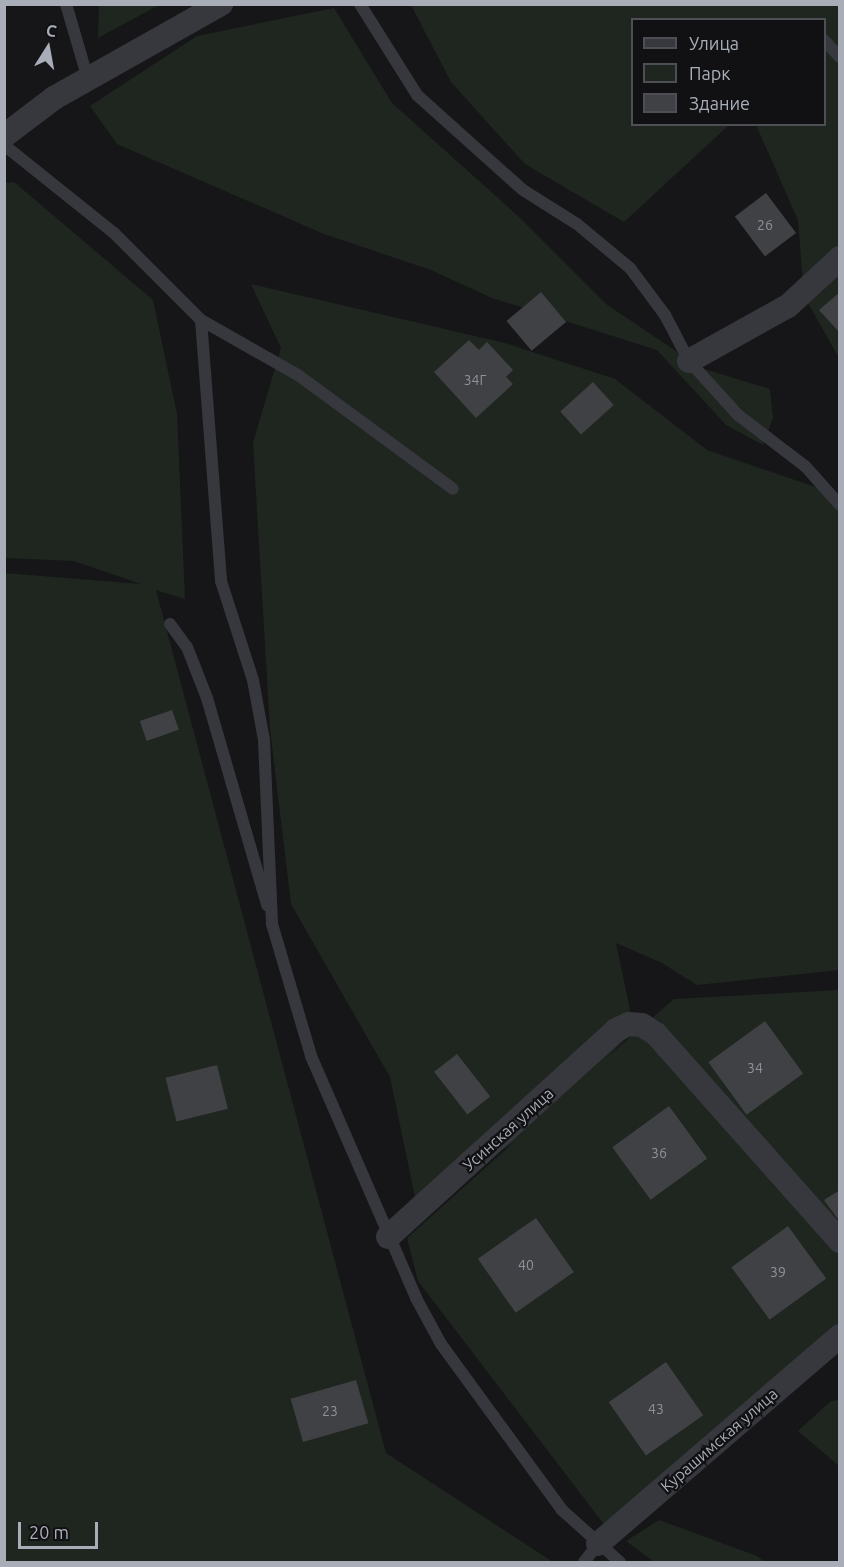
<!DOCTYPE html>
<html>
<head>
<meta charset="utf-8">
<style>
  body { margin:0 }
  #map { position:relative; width:844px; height:1567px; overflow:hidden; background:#161618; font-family:Ubuntu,sans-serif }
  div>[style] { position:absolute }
  .green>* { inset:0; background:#1e261f }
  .building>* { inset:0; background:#404145; transform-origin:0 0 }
  .service>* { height:12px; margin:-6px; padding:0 6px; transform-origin:6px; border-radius:6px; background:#37383d }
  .minor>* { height:24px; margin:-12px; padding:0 12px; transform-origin:12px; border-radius:12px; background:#37383d }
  span { translate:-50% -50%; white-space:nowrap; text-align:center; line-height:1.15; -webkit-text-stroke:4.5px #111113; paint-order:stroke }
  .number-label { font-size:14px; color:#8e929b }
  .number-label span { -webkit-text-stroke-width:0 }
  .street-label { font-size:16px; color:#a8adb8 }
  .frame { position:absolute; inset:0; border:6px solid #a8adb8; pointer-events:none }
  .legend { position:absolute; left:631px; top:18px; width:195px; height:108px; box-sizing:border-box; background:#111113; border:2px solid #4d4f55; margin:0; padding:8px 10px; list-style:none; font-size:18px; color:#a8adb8 }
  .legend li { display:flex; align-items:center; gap:12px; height:30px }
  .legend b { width:30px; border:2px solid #4d4f55 }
  .north { position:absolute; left:18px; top:18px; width:60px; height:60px; -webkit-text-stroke:4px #111113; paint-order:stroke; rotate:11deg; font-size:16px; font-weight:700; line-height:24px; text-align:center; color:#a8adb8 }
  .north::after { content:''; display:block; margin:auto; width:21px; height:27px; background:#a8adb8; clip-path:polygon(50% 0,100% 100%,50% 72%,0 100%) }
  .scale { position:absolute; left:18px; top:1522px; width:80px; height:27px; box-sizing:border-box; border:3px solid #a8adb8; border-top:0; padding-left:8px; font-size:18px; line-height:21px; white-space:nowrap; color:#a8adb8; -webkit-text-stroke:4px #111113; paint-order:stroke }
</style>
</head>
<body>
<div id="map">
  <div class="green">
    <div style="clip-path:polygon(99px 5px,99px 4px,159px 5px,98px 38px)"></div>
    <div style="clip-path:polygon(411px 5px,839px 5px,839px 358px,804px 296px,798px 220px,756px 125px,824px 124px,824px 20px,632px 20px,632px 124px,729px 125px,624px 222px,525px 164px,451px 82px)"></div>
    <div style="clip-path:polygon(334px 8px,392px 103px,518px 216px,606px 304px,701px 368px,770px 389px,773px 418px,763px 445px,726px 425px,657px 350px,492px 298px,431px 270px,324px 234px,117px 144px,90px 106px,197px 36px)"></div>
    <div style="clip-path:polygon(14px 182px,153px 300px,177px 414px,185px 599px,156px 590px,386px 1453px,553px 1562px,5px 1562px,4px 573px,141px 584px,74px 561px,5px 558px,4px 183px)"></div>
    <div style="clip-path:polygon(251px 284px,505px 343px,615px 379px,707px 450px,839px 495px,839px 970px,697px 985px,662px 963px,616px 943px,633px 1024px,626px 1039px,604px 1060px,674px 999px,839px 990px,839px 1325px,606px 1527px,418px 1281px,407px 1238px,513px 1143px,416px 1202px,390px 1077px,291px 904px,270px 729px,253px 443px,281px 348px)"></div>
    <div style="clip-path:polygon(839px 1400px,840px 1400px,839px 1466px,798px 1431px,831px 1401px)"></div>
    <div style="clip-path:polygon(659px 1520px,757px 1556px,765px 1562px,654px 1562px,626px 1541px)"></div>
  </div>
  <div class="building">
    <div style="left:766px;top:193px;width:50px;height:39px;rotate:53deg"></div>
    <div style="left:541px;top:292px;width:39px;height:45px;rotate:50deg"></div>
    <div style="clip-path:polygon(840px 292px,840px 333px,819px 310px)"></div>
    <div style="clip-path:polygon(469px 340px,479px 350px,487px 342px,513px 370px,506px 377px,513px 384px,476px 418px,434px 372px)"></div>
    <div style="left:593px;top:382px;width:31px;height:44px;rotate:48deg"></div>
    <div style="left:172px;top:710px;width:21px;height:34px;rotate:71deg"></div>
    <div style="left:765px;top:1021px;width:65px;height:70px;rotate:54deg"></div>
    <div style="left:457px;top:1054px;width:54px;height:29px;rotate:52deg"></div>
    <div style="left:217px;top:1065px;width:45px;height:53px;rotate:76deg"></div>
    <div style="left:669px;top:1106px;width:65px;height:70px;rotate:54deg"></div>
    <div style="clip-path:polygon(840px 1190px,840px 1222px,824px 1200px)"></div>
    <div style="left:536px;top:1218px;width:66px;height:71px;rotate:55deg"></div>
    <div style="left:788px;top:1226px;width:65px;height:70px;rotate:54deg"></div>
    <div style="left:666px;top:1362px;width:65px;height:70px;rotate:55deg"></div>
    <div style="left:356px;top:1380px;width:45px;height:68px;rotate:74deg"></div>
  </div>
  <div class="service">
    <div style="left:66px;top:4px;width:78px;rotate:73.7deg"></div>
    <div style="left:360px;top:4px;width:107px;rotate:57.9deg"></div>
    <div style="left:417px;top:95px;width:142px;rotate:41.9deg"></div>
    <div style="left:523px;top:190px;width:64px;rotate:32.2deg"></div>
    <div style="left:577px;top:224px;width:69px;rotate:39.7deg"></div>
    <div style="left:630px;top:268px;width:59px;rotate:53.3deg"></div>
    <div style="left:665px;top:315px;width:52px;rotate:62.4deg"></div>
    <div style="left:689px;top:361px;width:73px;rotate:47.8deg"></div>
    <div style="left:738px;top:415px;width:84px;rotate:37.3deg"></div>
    <div style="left:805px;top:466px;width:52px;rotate:48.1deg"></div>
    <div style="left:824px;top:40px;width:23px;rotate:47deg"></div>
    <div style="left:4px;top:145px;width:141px;rotate:38.7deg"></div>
    <div style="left:114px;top:233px;width:123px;rotate:45deg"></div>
    <div style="left:201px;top:320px;width:262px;rotate:85.6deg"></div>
    <div style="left:221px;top:581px;width:104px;rotate:72.1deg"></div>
    <div style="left:253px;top:680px;width:61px;rotate:79.6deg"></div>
    <div style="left:264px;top:740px;width:184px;rotate:87.5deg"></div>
    <div style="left:272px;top:924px;width:138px;rotate:73.5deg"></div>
    <div style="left:311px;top:1056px;width:264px;rotate:66.5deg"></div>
    <div style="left:416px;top:1298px;width:52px;rotate:61.5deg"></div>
    <div style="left:441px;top:1344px;width:205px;rotate:53.9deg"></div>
    <div style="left:562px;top:1510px;width:78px;rotate:41.9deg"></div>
    <div style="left:201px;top:320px;width:112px;rotate:29.6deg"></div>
    <div style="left:298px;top:375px;width:192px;rotate:36.3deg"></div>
    <div style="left:170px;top:624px;width:29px;rotate:54deg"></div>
    <div style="left:187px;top:647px;width:55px;rotate:68.6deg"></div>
    <div style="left:207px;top:698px;width:216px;rotate:73.8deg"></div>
    <div style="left:584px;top:1562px;width:23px;rotate:-52deg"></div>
  </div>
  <div class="minor">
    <div style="left:4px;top:136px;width:63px;rotate:-37.2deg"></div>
    <div style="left:54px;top:98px;width:192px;rotate:-29.4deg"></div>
    <div style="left:689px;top:361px;width:113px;rotate:-29.1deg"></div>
    <div style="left:788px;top:306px;width:71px;rotate:-42.7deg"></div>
    <div style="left:388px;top:1237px;width:308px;rotate:-42.2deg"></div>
    <div style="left:616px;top:1030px;width:14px;rotate:-25deg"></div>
    <div style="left:629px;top:1024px;width:13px;rotate:4deg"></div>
    <div style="left:642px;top:1025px;width:17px;rotate:33deg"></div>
    <div style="left:656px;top:1034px;width:277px;rotate:48.4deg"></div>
    <div style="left:598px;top:1544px;width:319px;rotate:-40.7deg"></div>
  </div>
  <div class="number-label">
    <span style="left:765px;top:225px">26</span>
    <span style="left:475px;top:380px">34Г</span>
    <span style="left:755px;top:1068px">34</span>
    <span style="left:659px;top:1153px">36</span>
    <span style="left:526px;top:1265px">40</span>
    <span style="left:778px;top:1272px">39</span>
    <span style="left:656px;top:1409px">43</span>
    <span style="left:330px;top:1411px">23</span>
  </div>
  <div class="street-label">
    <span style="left:508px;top:1129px;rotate:-42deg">Усинская улица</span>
    <span style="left:719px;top:1440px;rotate:-41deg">Курашимская улица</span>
  </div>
  <div class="frame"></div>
  <ul class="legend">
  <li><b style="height:8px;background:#37383d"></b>Улица</li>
  <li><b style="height:16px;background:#1e261f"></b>Парк</li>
  <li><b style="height:16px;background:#404145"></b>Здание</li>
  </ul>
  <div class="north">С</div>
  <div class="scale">20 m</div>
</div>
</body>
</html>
